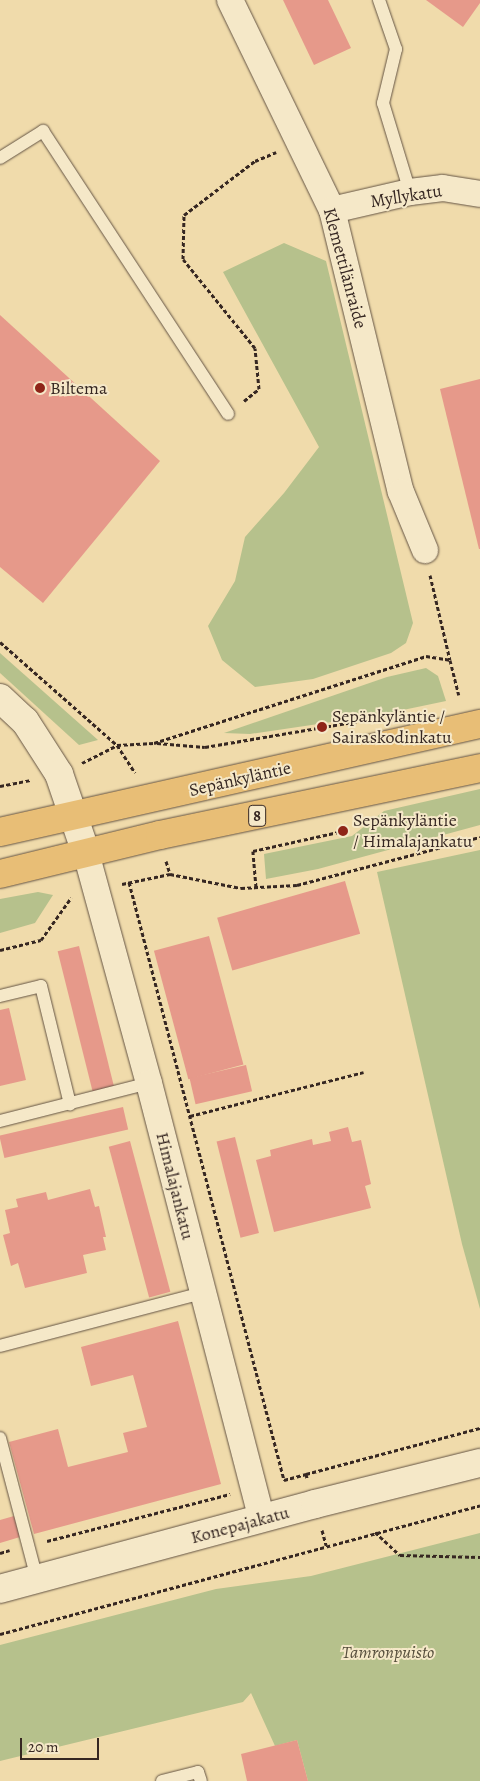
<!DOCTYPE html>
<html>
<head>
<meta charset="utf-8">
<style>
  body { margin:0 }
  #map { position:relative; width:480px; height:1781px; overflow:hidden; background:#f0dbab; font-family:Alegreya,serif }
  div>[style] { position:absolute }
  .green>* { inset:0; background:#b6c18c }
  .building>* { inset:0; background:#e6998a; transform-origin:0 0 }
  .path>* { height:3px; margin-top:-1.5px; transform-origin:0; background:repeating-linear-gradient(90deg,#362722 0 4px,transparent 0 6.5px) }
  .roads { filter:drop-shadow(0 0 1px #645444) drop-shadow(0 0 1px #645444) }
  .lane>* { height:12px; margin:-6px; padding:0 6px; transform-origin:6px; border-radius:6px; background:#f5e8c8 }
  .street>* { height:26px; margin:-13px; padding:0 13px; transform-origin:13px; border-radius:13px; background:#f5e8c8 }
  .secondary>* { height:28px; margin:-14px; padding:0 14px; transform-origin:14px; border-radius:14px; background:#f5e8c8 }
  .primary>* { height:28px; margin:-14px; padding:0 14px; transform-origin:14px; border-radius:14px; background:#e8be76 }
  .dots>* { width:14px; height:14px; translate:-50% -50%; box-sizing:border-box; border:2px solid #f5e8c8; border-radius:50% }
  span { translate:-50% -50%; white-space:nowrap; text-align:center; line-height:1.15; -webkit-text-stroke:4px #f5e8c8; paint-order:stroke }
  .shield-label span { padding:1px 4px; background:#f5e8c8; border:1px solid; border-radius:4px; -webkit-text-stroke-width:0 }
  .shield-label { font-size:16px; color:#362722; font-weight:700 }
  .street-label { font-size:18px; color:#362722 }
  .poi-label { font-size:18px; color:#362722 }
  .left { translate:0 -50%; text-align:left }
  .park-label { font-size:18px; color:#564e3c; font-style:italic }
  .scale { position:absolute; left:20px; top:1738px; width:79px; height:22px; box-sizing:border-box; border:2px solid #362722; border-top:0; padding-left:6px; font-size:15px; line-height:18px; white-space:nowrap; color:#362722; -webkit-text-stroke:4px #f5e8c8; paint-order:stroke }
</style>
</head>
<body>
<div id="map">
  <div class="green">
    <div style="clip-path:polygon(284px 243px,326px 261px,413px 623px,406px 643px,391px 653px,313px 679px,255px 687px,222px 660px,208px 626px,235px 581px,245px 537px,284px 493px,319px 447px,223px 272px)"></div>
    <div style="clip-path:polygon(0 653px,98px 740px,79px 745px,0 673px)"></div>
    <div style="clip-path:polygon(426px 668px,438px 676px,446px 701px,379px 715px,250px 734px,224px 733px,387px 677px)"></div>
    <div style="clip-path:polygon(480px 789px,480px 825px,318px 869px,266px 879px,264px 854px,352px 836px,384px 811px)"></div>
    <div style="clip-path:polygon(480px 850px,480px 1309px,462px 1244px,377px 872px)"></div>
    <div style="clip-path:polygon(38px 892px,53px 895px,35px 923px,0 933px,0 899px)"></div>
    <div style="clip-path:polygon(480px 1533px,480px 1781px,308px 1781px,297px 1740px,275px 1746px,251px 1693px,243px 1702px,0 1761px,0 1645px,216px 1589px,311px 1576px)"></div>
  </div>
  <div class="building">
    <div style="clip-path:polygon(283px 0,328px 0,351px 48px,314px 65px)"></div>
    <div style="clip-path:polygon(426px 0,480px 0,480px 3px,463px 27px)"></div>
    <div style="clip-path:polygon(0 315px,160px 461px,43px 603px,0 567px)"></div>
    <div style="clip-path:polygon(480px 379px,480px 549px,479px 549px,440px 389px)"></div>
    <div style="left:345px;top:881px;width:55px;height:133px;rotate:74deg"></div>
    <div style="left:209px;top:936px;width:133px;height:57px;rotate:75deg"></div>
    <div style="left:79px;top:946px;width:145px;height:22px;rotate:76deg"></div>
    <div style="clip-path:polygon(9px 1008px,26px 1080px,0 1086px,0 1010px)"></div>
    <div style="left:246px;top:1065px;width:27px;height:58px;rotate:77deg"></div>
    <div style="left:123px;top:1107px;width:23px;height:127px;rotate:77deg"></div>
    <div style="clip-path:polygon(348px 1127px,352px 1142px,361px 1140px,371px 1184px,365px 1186px,371px 1208px,274px 1232px,256px 1160px,271px 1156px,270px 1150px,312px 1139px,313px 1145px,331px 1141px,329px 1132px)"></div>
    <div style="left:235px;top:1137px;width:99px;height:19px;rotate:76deg"></div>
    <div style="left:130px;top:1141px;width:156px;height:22px;rotate:75deg"></div>
    <div style="clip-path:polygon(90px 1189px,95px 1207px,99px 1206px,106px 1237px,103px 1237px,106px 1250px,83px 1255px,87px 1273px,25px 1288px,18px 1263px,11px 1266px,3px 1235px,10px 1233px,5px 1210px,18px 1207px,16px 1199px,46px 1192px,48px 1200px)"></div>
    <div style="clip-path:polygon(178px 1321px,221px 1484px,34px 1534px,9px 1442px,58px 1429px,68px 1467px,128px 1452px,123px 1433px,147px 1427px,133px 1375px,91px 1386px,81px 1347px)"></div>
    <div style="clip-path:polygon(14px 1516px,20px 1537px,0 1543px,0 1520px)"></div>
    <div style="clip-path:polygon(297px 1740px,308px 1781px,247px 1781px,241px 1754px)"></div>
  </div>
  <div class="path">
    <div style="left:244px;top:401px;width:19px;rotate:-39deg"></div>
    <div style="left:259px;top:389px;width:41px;rotate:-95.6deg"></div>
    <div style="left:255px;top:348px;width:114px;rotate:-129deg"></div>
    <div style="left:183px;top:259px;width:44px;rotate:-88.7deg"></div>
    <div style="left:184px;top:215px;width:89px;rotate:-37.3deg"></div>
    <div style="left:255px;top:161px;width:23px;rotate:-23deg"></div>
    <div style="left:430px;top:575px;width:87px;rotate:76.8deg"></div>
    <div style="left:0;top:642px;width:156px;rotate:41.4deg"></div>
    <div style="left:117px;top:745px;width:33px;rotate:57deg"></div>
    <div style="left:157px;top:743px;width:48px;rotate:4.8deg"></div>
    <div style="left:205px;top:747px;width:156px;rotate:-9.6deg"></div>
    <div style="left:82px;top:763px;width:39px;rotate:-27deg"></div>
    <div style="left:117px;top:745px;width:37px;rotate:-3deg"></div>
    <div style="left:154px;top:743px;width:286px;rotate:-17.7deg"></div>
    <div style="left:426px;top:656px;width:24px;rotate:9deg"></div>
    <div style="left:450px;top:660px;width:36px;rotate:76deg"></div>
    <div style="left:0;top:786px;width:32px;rotate:-11deg"></div>
    <div style="left:166px;top:861px;width:14px;rotate:73deg"></div>
    <div style="left:129px;top:882px;width:618px;rotate:75.47deg"></div>
    <div style="left:284px;top:1480px;width:23px;rotate:-15deg"></div>
    <div style="left:306px;top:1474px;width:4px;rotate:76deg"></div>
    <div style="left:122px;top:884px;width:49px;rotate:-11.8deg"></div>
    <div style="left:170px;top:874px;width:72px;rotate:11.2deg"></div>
    <div style="left:241px;top:888px;width:56px;rotate:-3.1deg"></div>
    <div style="left:297px;top:885px;width:189px;rotate:-14.7deg"></div>
    <div style="left:256px;top:887px;width:36px;rotate:-95deg"></div>
    <div style="left:253px;top:851px;width:92px;rotate:-12.5deg"></div>
    <div style="left:0;top:950px;width:42px;rotate:-13.7deg"></div>
    <div style="left:41px;top:940px;width:52px;rotate:-54.5deg"></div>
    <div style="left:190px;top:1116px;width:179px;rotate:-14.2deg"></div>
    <div style="left:306px;top:1474px;width:180px;rotate:-14.8deg"></div>
    <div style="left:322px;top:1530px;width:16px;rotate:75deg"></div>
    <div style="left:375px;top:1532px;width:34px;rotate:43deg"></div>
    <div style="left:400px;top:1555px;width:80px;rotate:1.4deg"></div>
    <div style="left:47px;top:1541px;width:189px;rotate:-14.4deg"></div>
    <div style="left:0;top:1553px;width:10px;rotate:-17deg"></div>
    <div style="left:0;top:1634px;width:497px;rotate:-15deg"></div>
  </div>
  <div class="roads">
    <div class="lane">
      <div style="left:379px;top:0;width:52px;rotate:70.9deg"></div>
      <div style="left:396px;top:49px;width:56px;rotate:103.5deg"></div>
      <div style="left:383px;top:103px;width:93px;rotate:73.1deg"></div>
      <div style="left:0;top:158px;width:51px;rotate:-32.1deg"></div>
      <div style="left:43px;top:131px;width:338px;rotate:56.8deg"></div>
      <div style="left:0;top:996px;width:42px;rotate:-13.7deg"></div>
      <div style="left:41px;top:986px;width:122px;rotate:76.2deg"></div>
      <div style="left:0;top:1121px;width:154px;rotate:-14.3deg"></div>
      <div style="left:0;top:1346px;width:209px;rotate:-14.7deg"></div>
      <div style="left:0;top:1438px;width:146px;rotate:75.3deg"></div>
      <div style="left:162px;top:1781px;width:37px;rotate:-14deg"></div>
      <div style="left:198px;top:1772px;width:9px;rotate:72deg"></div>
    </div>
    <div class="street">
      <div style="left:230px;top:0;width:233px;rotate:64.1deg"></div>
      <div style="left:332px;top:210px;width:290px;rotate:76.3deg"></div>
      <div style="left:401px;top:492px;width:63px;rotate:67.5deg"></div>
      <div style="left:332px;top:210px;width:80px;rotate:-13deg"></div>
      <div style="left:410px;top:192px;width:33px;rotate:-7deg"></div>
      <div style="left:443px;top:188px;width:37px;rotate:9deg"></div>
      <div style="left:86px;top:853px;width:238px;rotate:74.7deg"></div>
      <div style="left:149px;top:1083px;width:450px;rotate:75.5deg"></div>
    </div>
    <div class="secondary">
      <div style="left:0;top:698px;width:34px;rotate:43deg"></div>
      <div style="left:25px;top:721px;width:63px;rotate:57.3deg"></div>
      <div style="left:59px;top:774px;width:83px;rotate:71.1deg"></div>
      <div style="left:0;top:1589px;width:326px;rotate:-15.1deg"></div>
      <div style="left:315px;top:1504px;width:170px;rotate:-14deg"></div>
    </div>
    <div class="primary">
      <div style="left:0;top:832px;width:492px;rotate:-12.7deg"></div>
      <div style="left:0;top:874px;width:165px;rotate:-13.7deg"></div>
      <div style="left:160px;top:835px;width:327px;rotate:-11.8deg"></div>
    </div>
  </div>
  <div class="dots">
    <div style="left:40px;top:388px;background:#8f2418"></div>
    <div style="left:322px;top:727px;background:#8f2418"></div>
    <div style="left:343px;top:831px;background:#8f2418"></div>
  </div>
  <div class="shield-label">
    <span style="left:257px;top:816px">8</span>
  </div>
  <div class="street-label">
    <span style="left:406px;top:196px;rotate:-9deg">Myllykatu</span>
    <span style="left:345px;top:268px;rotate:75deg">Klemettilänraide</span>
    <span style="left:240px;top:779px;rotate:-13deg">Sepänkyläntie</span>
    <span style="left:175px;top:1186px;rotate:76deg">Himalajankatu</span>
    <span style="left:240px;top:1525px;rotate:-15deg">Konepajakatu</span>
  </div>
  <div class="poi-label">
    <span class="left" style="left:50px;top:388px">Biltema</span>
    <span class="left" style="left:332px;top:727px">Sepänkyläntie /<br>Sairaskodinkatu</span>
    <span class="left" style="left:353px;top:831px">Sepänkyläntie<br>/ Himalajankatu</span>
  </div>
  <div class="park-label">
    <span style="left:388px;top:1652px">Tamronpuisto</span>
  </div>
  <div class="scale">20 m</div>
</div>
</body>
</html>
